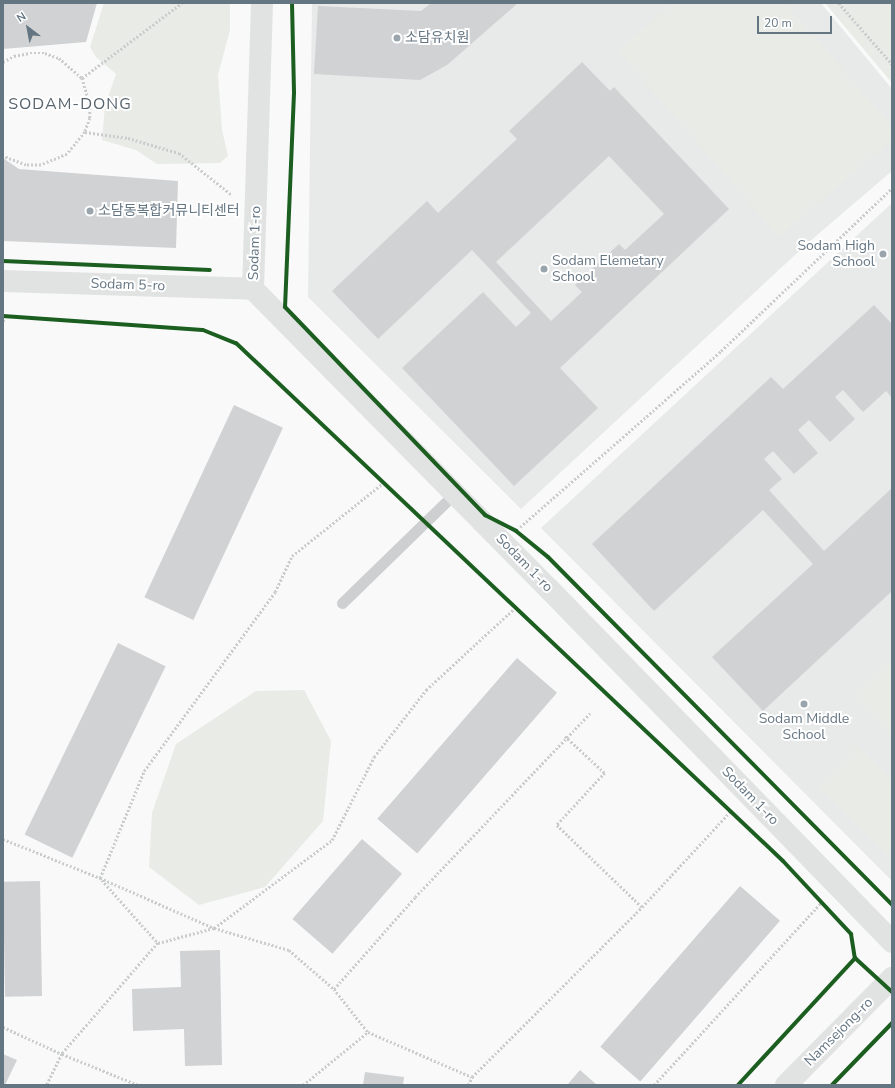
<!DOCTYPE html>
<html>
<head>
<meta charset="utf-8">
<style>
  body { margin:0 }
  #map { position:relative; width:895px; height:1088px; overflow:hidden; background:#f9f9f9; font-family:"Nunito Sans","Noto Sans KR",sans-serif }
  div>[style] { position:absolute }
  .built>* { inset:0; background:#e8e9e9 }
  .green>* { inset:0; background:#e8ebe6 }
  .building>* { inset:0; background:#d0d2d3; transform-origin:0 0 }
  .path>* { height:2.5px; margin-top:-1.25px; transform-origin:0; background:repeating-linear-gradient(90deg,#cbcccd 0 2px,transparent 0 4px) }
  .lane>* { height:11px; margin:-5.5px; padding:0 5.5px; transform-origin:5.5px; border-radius:5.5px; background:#cecfd0 }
  .secondary>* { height:22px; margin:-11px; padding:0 11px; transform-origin:11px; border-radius:11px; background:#e1e2e2 }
  .cycleway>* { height:4px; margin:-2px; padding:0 2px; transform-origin:2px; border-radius:2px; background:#1b5e20 }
  .dots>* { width:11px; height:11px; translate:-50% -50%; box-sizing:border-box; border:2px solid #fff; border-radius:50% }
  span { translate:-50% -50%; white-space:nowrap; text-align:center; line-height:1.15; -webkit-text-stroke:4px #fff; paint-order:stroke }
  .poi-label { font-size:14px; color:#657683 }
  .left { translate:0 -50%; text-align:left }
  .right { translate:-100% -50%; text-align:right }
  .street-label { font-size:14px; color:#657683 }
  .quarter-label { font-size:16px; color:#57646e; letter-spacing:1px }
  .frame { position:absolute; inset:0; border:4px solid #657683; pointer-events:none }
  .north { position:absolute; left:8px; top:8px; width:40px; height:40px; -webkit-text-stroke:3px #fff; paint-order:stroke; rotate:328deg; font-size:11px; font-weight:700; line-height:16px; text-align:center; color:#657683 }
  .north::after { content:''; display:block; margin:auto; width:14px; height:18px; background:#657683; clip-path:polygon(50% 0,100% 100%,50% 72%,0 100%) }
  .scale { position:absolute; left:757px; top:16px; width:75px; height:18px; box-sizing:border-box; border:2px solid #657683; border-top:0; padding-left:5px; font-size:12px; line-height:14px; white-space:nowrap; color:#657683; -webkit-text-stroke:3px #fff; paint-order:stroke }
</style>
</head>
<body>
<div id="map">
  <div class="built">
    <div style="clip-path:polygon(312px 3px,821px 3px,892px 89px,892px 171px,809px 242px,521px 509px,308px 297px)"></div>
    <div style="clip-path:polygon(892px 203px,892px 881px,541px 528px)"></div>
  </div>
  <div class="green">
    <div style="clip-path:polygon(104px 3px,230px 3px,230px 30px,218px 75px,222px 130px,228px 156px,220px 163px,157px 164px,136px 150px,102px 140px,105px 106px,116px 74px,96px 57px,90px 47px)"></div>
    <div style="clip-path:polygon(673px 3px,785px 3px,892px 126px,892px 140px,779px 237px,618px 51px)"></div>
    <div style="clip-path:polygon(825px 3px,892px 3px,892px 83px)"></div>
    <div style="clip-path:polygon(892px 657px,892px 737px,852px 695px)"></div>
    <div style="clip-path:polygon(304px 690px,331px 741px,323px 821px,265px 887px,199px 905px,149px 867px,152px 813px,176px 744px,256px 691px)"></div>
    <div style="clip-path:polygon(857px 746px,892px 781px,892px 850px,887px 855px,818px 786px)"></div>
  </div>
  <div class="building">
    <div style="clip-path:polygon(3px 3px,97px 3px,86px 42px,3px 49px)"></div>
    <div style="clip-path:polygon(431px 3px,518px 3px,447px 65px,420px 80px,314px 74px,318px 6px,421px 11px)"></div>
    <div style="clip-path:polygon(evenodd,582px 62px,610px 91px,614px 87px,729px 209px,560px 368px,598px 408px,514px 486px,402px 368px,483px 292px,516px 327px,531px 313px,472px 250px,378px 339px,332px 291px,427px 201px,438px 213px,517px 139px,509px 131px,582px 62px,609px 156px,664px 214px,625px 250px,619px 244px,575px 285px,582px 292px,551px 321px,496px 262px,609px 156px)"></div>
    <div style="clip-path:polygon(3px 158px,19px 169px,178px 181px,176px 248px,3px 241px)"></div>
    <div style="clip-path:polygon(874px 305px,892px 324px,892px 398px,886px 391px,863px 412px,843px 390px,835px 397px,855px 419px,830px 442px,809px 420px,798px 430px,818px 453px,794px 474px,773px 451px,764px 459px,782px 479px,769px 490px,824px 551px,892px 488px,892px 591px,763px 711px,712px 657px,813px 564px,763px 510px,654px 611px,592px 544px,771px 377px,783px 389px)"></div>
    <div style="left:234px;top:405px;width:54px;height:212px;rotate:25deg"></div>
    <div style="left:118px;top:643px;width:53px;height:213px;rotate:26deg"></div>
    <div style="left:517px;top:658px;width:53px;height:213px;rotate:41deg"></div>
    <div style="left:362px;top:839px;width:53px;height:106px;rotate:41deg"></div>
    <div style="left:40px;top:881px;width:115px;height:37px;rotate:89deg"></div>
    <div style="left:740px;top:886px;width:53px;height:213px;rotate:41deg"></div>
    <div style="clip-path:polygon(220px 950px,222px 1065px,185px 1066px,184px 1029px,133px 1031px,132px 989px,181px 987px,180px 951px)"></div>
    <div style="clip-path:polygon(3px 1054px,17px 1060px,5px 1085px,3px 1085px)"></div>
    <div style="clip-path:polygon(580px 1070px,597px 1085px,567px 1085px)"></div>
    <div style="clip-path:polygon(365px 1072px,404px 1077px,403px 1085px,363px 1085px)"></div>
  </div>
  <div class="path">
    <div style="left:839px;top:3px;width:81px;rotate:49deg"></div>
    <div style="left:3px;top:62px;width:13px;rotate:-29deg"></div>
    <div style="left:14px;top:56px;width:16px;rotate:-11deg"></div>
    <div style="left:30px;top:53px;width:15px"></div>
    <div style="left:45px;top:53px;width:15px;rotate:20deg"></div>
    <div style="left:59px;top:58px;width:30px;rotate:41deg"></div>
    <div style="left:82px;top:78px;width:27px;rotate:73deg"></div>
    <div style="left:90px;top:104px;width:14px;rotate:90deg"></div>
    <div style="left:90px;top:118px;width:15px;rotate:110deg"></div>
    <div style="left:85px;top:132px;width:28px;rotate:129deg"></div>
    <div style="left:67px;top:154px;width:28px;rotate:157deg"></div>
    <div style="left:41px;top:165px;width:15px;rotate:180deg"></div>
    <div style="left:26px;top:165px;width:25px;rotate:-159deg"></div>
    <div style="left:82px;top:78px;width:125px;rotate:-36.9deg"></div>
    <div style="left:85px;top:132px;width:43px;rotate:7.9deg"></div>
    <div style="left:128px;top:138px;width:53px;rotate:16.4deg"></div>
    <div style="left:179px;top:153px;width:68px;rotate:38.4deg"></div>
    <div style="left:3px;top:322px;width:6px;rotate:-81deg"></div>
    <div style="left:520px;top:527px;width:267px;rotate:-41.2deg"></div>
    <div style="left:721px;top:351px;width:236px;rotate:-43.6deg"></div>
    <div style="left:565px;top:736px;width:54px;rotate:42.8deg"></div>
    <div style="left:605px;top:773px;width:71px;rotate:132.7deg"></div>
    <div style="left:557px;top:825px;width:118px;rotate:44deg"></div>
    <div style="left:642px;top:907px;width:131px;rotate:-47.2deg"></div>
    <div style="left:3px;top:839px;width:105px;rotate:21.9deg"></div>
    <div style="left:100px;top:878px;width:116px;rotate:-67.6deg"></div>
    <div style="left:144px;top:771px;width:222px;rotate:-53.8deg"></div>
    <div style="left:275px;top:592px;width:40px;rotate:-65deg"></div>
    <div style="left:292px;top:556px;width:117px;rotate:-38.7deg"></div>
    <div style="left:100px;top:878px;width:124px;rotate:23.7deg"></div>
    <div style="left:214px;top:928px;width:147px;rotate:-36.7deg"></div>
    <div style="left:332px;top:840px;width:93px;rotate:-63.2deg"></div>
    <div style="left:374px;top:757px;width:85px;rotate:-52.2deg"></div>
    <div style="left:426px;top:690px;width:121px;rotate:-42.7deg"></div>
    <div style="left:102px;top:880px;width:84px;rotate:48.4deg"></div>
    <div style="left:158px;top:943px;width:147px;rotate:130.9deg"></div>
    <div style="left:62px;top:1054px;width:82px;rotate:22.2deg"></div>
    <div style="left:158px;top:943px;width:58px;rotate:-15deg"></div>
    <div style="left:214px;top:928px;width:78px;rotate:16.3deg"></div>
    <div style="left:289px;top:950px;width:60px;rotate:40.9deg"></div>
    <div style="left:334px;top:989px;width:123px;rotate:-48.6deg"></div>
    <div style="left:415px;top:897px;width:254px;rotate:-46.4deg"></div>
    <div style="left:334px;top:989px;width:55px;rotate:51.7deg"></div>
    <div style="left:368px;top:1032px;width:113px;rotate:23.4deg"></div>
    <div style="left:472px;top:1077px;width:240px;rotate:-45deg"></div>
    <div style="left:3px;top:1027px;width:65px;rotate:24.6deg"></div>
    <div style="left:62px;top:1054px;width:34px;rotate:116deg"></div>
    <div style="left:303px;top:1085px;width:84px;rotate:-39.2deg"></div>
    <div style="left:468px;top:1085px;width:9px;rotate:-63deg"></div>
    <div style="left:654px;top:1085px;width:247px;rotate:-47.5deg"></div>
  </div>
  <div class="lane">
    <div style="left:342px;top:603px;width:158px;rotate:-44.2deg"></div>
  </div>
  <div class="secondary">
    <div style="left:262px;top:3px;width:286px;rotate:91.8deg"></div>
    <div style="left:253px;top:289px;width:420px;rotate:45.4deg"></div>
    <div style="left:548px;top:588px;width:494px;rotate:45.8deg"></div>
    <div style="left:3px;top:281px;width:250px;rotate:1.8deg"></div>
    <div style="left:786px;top:1085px;width:151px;rotate:-45.3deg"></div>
  </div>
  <div class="cycleway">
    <div style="left:292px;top:3px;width:90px;rotate:88.7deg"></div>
    <div style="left:294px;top:93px;width:214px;rotate:92.4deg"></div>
    <div style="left:285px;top:307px;width:289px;rotate:46.1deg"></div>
    <div style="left:485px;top:515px;width:35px;rotate:27deg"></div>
    <div style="left:516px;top:531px;width:41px;rotate:39.1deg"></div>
    <div style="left:548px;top:557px;width:489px;rotate:45.3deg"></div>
    <div style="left:3px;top:261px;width:207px;rotate:2.5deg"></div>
    <div style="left:3px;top:316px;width:200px;rotate:4deg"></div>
    <div style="left:203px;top:330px;width:35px;rotate:22deg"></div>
    <div style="left:236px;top:343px;width:753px;rotate:43.44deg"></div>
    <div style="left:783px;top:861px;width:100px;rotate:47deg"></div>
    <div style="left:851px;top:934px;width:24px;rotate:81deg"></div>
    <div style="left:855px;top:958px;width:50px;rotate:42.6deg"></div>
    <div style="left:738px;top:1085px;width:173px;rotate:-47.3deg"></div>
    <div style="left:832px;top:1085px;width:86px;rotate:-45.9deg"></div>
  </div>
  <div class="dots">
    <div style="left:397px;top:38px;background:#99a4ac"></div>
    <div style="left:90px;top:211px;background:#99a4ac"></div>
    <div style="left:883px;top:254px;background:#99a4ac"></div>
    <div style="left:544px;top:269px;background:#99a4ac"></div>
    <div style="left:804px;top:704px;background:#99a4ac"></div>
  </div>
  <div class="poi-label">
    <span class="left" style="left:405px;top:38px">소담유치원</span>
    <span class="left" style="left:98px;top:211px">소담동복합커뮤니티센터</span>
    <span class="right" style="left:875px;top:254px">Sodam High<br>School</span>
    <span class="left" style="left:552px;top:269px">Sodam Elemetary<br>School</span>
    <span style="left:804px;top:727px">Sodam Middle<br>School</span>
  </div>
  <div class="street-label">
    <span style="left:255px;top:243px;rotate:-88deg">Sodam 1-ro</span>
    <span style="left:128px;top:285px;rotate:2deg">Sodam 5-ro</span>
    <span style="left:524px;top:563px;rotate:46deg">Sodam 1-ro</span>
    <span style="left:750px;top:796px;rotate:46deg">Sodam 1-ro</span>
    <span style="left:839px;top:1032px;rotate:-45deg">Namsejong-ro</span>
  </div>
  <div class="quarter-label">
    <span style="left:70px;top:104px">SODAM-DONG</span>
  </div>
  <div class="frame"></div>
  <div class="north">N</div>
  <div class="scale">20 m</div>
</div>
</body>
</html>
